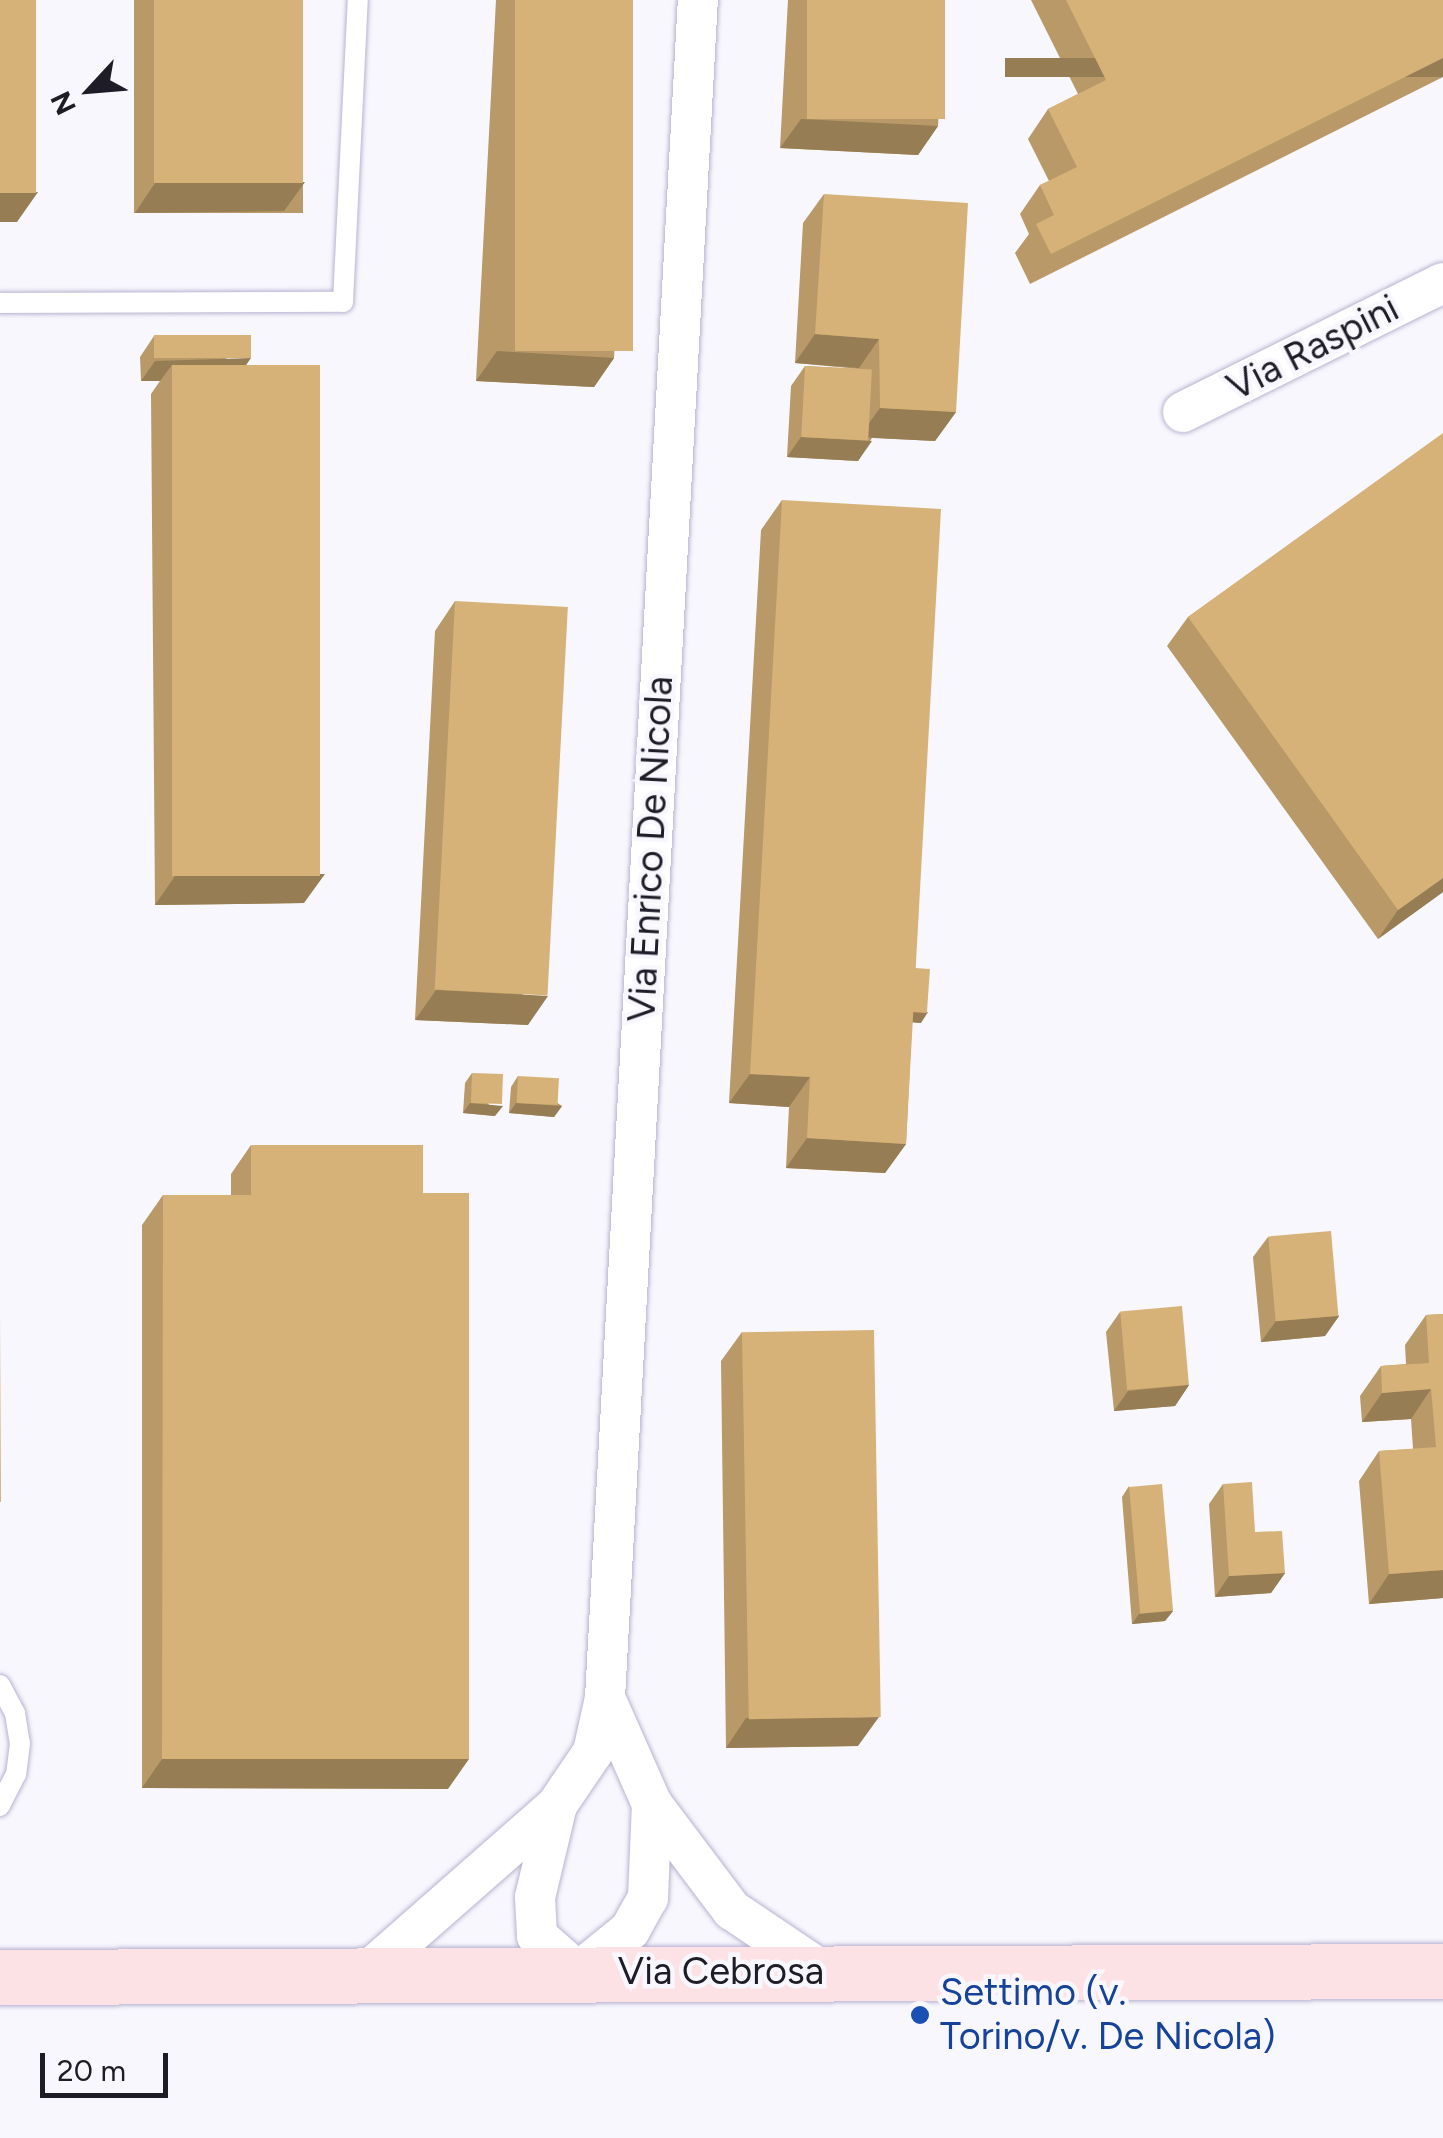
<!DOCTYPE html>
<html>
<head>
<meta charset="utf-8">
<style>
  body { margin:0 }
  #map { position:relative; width:1443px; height:2138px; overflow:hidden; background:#f8f7fd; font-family:Figtree,sans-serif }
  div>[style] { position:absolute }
  .roads { filter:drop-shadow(0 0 2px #b7b3d1) drop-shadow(0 0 2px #b7b3d1) }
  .service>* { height:20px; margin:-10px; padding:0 10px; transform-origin:10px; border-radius:10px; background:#fff }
  .minor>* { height:40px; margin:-20px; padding:0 20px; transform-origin:20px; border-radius:20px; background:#fff }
  .secondary>* { height:55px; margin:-27.5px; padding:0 27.5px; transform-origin:27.5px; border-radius:27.5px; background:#fde2e5 }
  .wall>* { inset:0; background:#b89967; transform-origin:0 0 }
  .shaded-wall>* { inset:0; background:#967d54; transform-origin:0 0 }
  .building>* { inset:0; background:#d6b278; transform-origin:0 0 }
  .dots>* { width:28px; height:28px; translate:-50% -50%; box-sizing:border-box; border:5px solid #f8f7fd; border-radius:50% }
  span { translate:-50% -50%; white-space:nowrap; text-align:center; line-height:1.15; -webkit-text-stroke:9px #f8f7fd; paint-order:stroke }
  .street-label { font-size:38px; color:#1d1c27 }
  .transit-label { font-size:38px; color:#164399 }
  .left { translate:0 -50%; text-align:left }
  .north { position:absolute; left:40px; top:40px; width:100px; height:100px; -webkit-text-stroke:8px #f8f7fd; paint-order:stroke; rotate:244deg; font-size:28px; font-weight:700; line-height:40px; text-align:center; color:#1d1c27 }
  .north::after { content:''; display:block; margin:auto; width:35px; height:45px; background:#1d1c27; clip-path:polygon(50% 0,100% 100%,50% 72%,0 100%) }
  .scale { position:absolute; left:40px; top:2053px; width:128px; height:45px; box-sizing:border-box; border:5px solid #1d1c27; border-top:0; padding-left:12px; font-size:30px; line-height:35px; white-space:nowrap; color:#1d1c27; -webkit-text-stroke:8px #f8f7fd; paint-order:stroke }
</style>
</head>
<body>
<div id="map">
  <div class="roads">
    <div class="service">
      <div style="left:0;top:303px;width:343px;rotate:-0.2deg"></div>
      <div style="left:343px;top:302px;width:302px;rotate:-87.2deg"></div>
      <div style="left:0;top:1685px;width:32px;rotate:62deg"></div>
      <div style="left:15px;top:1713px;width:30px;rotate:81deg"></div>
      <div style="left:20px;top:1743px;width:31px;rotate:97deg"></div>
      <div style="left:16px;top:1774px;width:36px;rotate:117deg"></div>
    </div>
    <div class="minor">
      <div style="left:1183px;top:412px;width:290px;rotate:-26.4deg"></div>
      <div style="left:605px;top:1698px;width:116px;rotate:66.1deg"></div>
      <div style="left:652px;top:1804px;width:133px;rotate:53deg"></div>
      <div style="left:732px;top:1910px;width:111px;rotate:34deg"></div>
      <div style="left:557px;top:1805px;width:95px;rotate:103.4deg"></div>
      <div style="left:535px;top:1897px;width:39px;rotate:87deg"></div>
      <div style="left:537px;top:1936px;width:55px;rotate:41.3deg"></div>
      <div style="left:578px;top:1972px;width:67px;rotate:-38.9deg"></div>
      <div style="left:630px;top:1930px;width:37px;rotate:-61deg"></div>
      <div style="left:648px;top:1898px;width:94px;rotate:-87.6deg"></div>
      <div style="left:366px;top:1973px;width:254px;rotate:-41.3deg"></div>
      <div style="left:557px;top:1805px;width:64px;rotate:-55.8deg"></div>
      <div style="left:593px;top:1752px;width:55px;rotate:-77.5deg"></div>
      <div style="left:605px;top:1698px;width:1701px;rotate:-86.87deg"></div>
    </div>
    <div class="secondary">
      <div style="left:0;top:1977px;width:1443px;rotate:-0.24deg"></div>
    </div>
  </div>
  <div class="wall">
    <div style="left:134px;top:0;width:169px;height:213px"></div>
    <div style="clip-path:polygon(496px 0,633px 0,614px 358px,594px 387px,476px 381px)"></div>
    <div style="clip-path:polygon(788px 0,945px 0,938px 126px,918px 155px,780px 148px)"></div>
    <div style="clip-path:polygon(1031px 0,1443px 0,1443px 77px,1030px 284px,1015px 253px,1029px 234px,1020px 214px,1040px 185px,1049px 181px,1028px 139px,1048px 109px,1078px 94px)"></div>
    <div style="clip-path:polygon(824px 194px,956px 412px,935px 441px,872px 438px,858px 461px,787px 457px,791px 386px,805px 366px,859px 369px,795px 363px,803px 223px)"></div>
    <div style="clip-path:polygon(154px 336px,247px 365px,304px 903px,155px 905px,151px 394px,160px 381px,141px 381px,140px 357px)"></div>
    <div style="clip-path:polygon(1443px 434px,1443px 892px,1378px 939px,1167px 646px,1188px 617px)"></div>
    <div style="clip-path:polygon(782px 500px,915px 968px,921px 1023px,912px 1022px,906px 1144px,885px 1173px,786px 1168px,789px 1107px,729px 1103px,761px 530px)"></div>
    <div style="clip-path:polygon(455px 601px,528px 1025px,415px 1020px,435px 631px)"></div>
    <div style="clip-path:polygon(472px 1073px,495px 1116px,463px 1113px,465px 1083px)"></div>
    <div style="clip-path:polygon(518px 1076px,562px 1106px,554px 1117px,509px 1113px,511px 1087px)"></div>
    <div style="clip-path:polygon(251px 1145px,423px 1193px,448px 1789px,142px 1788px,142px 1225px,163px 1195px,231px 1195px,231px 1174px)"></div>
    <div style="clip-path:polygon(1268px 1237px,1339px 1316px,1325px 1336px,1261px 1342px,1253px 1257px)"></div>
    <div style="clip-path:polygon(1120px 1312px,1189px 1385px,1175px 1406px,1114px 1411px,1106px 1332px)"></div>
    <div style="clip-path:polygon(1443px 1314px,1443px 1598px,1369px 1604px,1359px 1481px,1379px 1451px,1413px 1449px,1411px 1419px,1362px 1422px,1360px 1396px,1381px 1366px,1406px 1364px,1405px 1345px,1426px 1315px)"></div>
    <div style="clip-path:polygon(742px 1332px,858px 1746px,726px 1748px,721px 1361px)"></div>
    <div style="clip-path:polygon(1223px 1484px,1255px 1532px,1285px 1573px,1271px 1593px,1215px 1597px,1209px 1504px)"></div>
    <div style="clip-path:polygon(1129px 1486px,1173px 1611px,1165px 1621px,1132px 1624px,1122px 1497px)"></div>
  </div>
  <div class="shaded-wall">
    <div style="left:1443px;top:58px;width:19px;height:438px;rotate:90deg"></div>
    <div style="clip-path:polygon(801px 119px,938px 126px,918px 155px,780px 148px)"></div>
    <div style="clip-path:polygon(305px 182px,284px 211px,135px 213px,155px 183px)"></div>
    <div style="clip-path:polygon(38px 192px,17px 222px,0 222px,0 193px)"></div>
    <div style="clip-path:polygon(815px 334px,879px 339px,859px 368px,795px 363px)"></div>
    <div style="clip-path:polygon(497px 351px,614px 358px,594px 387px,476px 381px)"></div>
    <div style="clip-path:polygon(251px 358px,237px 378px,172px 365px,160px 381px,141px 381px,155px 361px)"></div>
    <div style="clip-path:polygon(880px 408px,956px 412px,935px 441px,859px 437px)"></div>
    <div style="clip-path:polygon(801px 437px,872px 441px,858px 461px,787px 457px)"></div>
    <div style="clip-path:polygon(325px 874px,304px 903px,155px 905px,175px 876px)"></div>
    <div style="clip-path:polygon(1443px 878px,1443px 892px,1378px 939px,1398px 910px)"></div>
    <div style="clip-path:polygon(436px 990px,548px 996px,528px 1025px,415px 1020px)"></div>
    <div style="clip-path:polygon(901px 1011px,928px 1012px,921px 1023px,893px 1021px)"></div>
    <div style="clip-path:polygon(750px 1074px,810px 1077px,789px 1107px,729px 1103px)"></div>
    <div style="clip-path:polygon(470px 1103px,503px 1106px,495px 1116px,463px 1113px)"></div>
    <div style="clip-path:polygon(516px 1103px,562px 1106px,554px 1117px,509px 1113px)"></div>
    <div style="clip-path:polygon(807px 1138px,906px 1144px,885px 1173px,786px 1168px)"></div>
    <div style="clip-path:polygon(1339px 1316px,1325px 1336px,1261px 1342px,1276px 1321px)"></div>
    <div style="clip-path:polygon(1189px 1385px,1175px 1406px,1114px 1411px,1128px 1391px)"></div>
    <div style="clip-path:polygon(1431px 1389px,1411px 1419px,1362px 1422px,1382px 1393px)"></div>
    <div style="clip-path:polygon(1443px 1570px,1443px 1598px,1369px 1604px,1389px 1574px)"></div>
    <div style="clip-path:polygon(1285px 1573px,1271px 1593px,1215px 1597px,1229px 1576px)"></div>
    <div style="clip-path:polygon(1173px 1611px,1165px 1621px,1132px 1624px,1139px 1614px)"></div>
    <div style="clip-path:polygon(879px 1717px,858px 1746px,726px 1748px,746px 1718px)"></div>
    <div style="clip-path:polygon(162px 1759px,469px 1759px,448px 1789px,142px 1788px)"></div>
  </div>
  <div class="building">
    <div style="left:0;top:0;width:36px;height:193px"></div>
    <div style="left:154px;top:0;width:149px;height:183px"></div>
    <div style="left:515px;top:0;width:118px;height:351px"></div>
    <div style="left:807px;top:0;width:138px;height:119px"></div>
    <div style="clip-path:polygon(1066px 0,1443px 0,1443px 58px,1051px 254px,1036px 224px,1054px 215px,1040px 185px,1077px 167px,1048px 109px,1106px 80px)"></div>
    <div style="clip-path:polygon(824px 194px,968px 203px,956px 412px,880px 408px,879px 339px,815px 334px)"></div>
    <div style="left:251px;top:335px;width:23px;height:97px;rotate:90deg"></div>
    <div style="left:172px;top:365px;width:148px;height:511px"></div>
    <div style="left:805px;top:366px;width:67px;height:71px;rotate:3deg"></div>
    <div style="clip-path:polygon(1443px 433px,1443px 878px,1398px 910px,1188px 617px)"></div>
    <div style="clip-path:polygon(782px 500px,941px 509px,906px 1144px,807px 1138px,810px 1077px,750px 1074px)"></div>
    <div style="left:455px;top:601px;width:113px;height:389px;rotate:3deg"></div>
    <div style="left:915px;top:968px;width:15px;height:44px;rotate:4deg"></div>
    <div style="left:472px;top:1073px;width:31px;height:30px;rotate:2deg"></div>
    <div style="left:518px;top:1076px;width:41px;height:27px;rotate:3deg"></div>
    <div style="clip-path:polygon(251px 1145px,423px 1145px,423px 1193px,469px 1193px,469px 1759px,162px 1759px,163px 1195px,251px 1195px)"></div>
    <div style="left:1331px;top:1231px;width:85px;height:63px;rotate:85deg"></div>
    <div style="left:1182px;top:1306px;width:79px;height:62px;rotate:85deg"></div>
    <div style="clip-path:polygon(1443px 1314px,1443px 1570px,1389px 1574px,1379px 1451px,1436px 1447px,1431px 1389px,1382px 1393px,1381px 1366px,1429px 1363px,1426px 1315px)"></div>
    <div style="clip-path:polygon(0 1315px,1px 1502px,0 1502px)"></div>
    <div style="left:874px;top:1330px;width:387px;height:132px;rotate:89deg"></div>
    <div style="clip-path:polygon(1252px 1482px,1255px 1532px,1282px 1531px,1285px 1573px,1229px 1576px,1223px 1484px)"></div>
    <div style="left:1162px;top:1484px;width:127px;height:33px;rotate:85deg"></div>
  </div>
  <div class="dots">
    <div style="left:920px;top:2015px;background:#1a4fb4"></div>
  </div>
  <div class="street-label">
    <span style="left:1313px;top:348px;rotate:-27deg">Via Raspini</span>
    <span style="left:651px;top:849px;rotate:-87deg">Via Enrico De Nicola</span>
    <span style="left:721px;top:1972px">Via Cebrosa</span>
  </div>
  <div class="transit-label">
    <span class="left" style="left:940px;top:2015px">Settimo (v.<br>Torino/v. De Nicola)</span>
  </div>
  <div class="north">N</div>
  <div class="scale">20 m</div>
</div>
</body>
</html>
